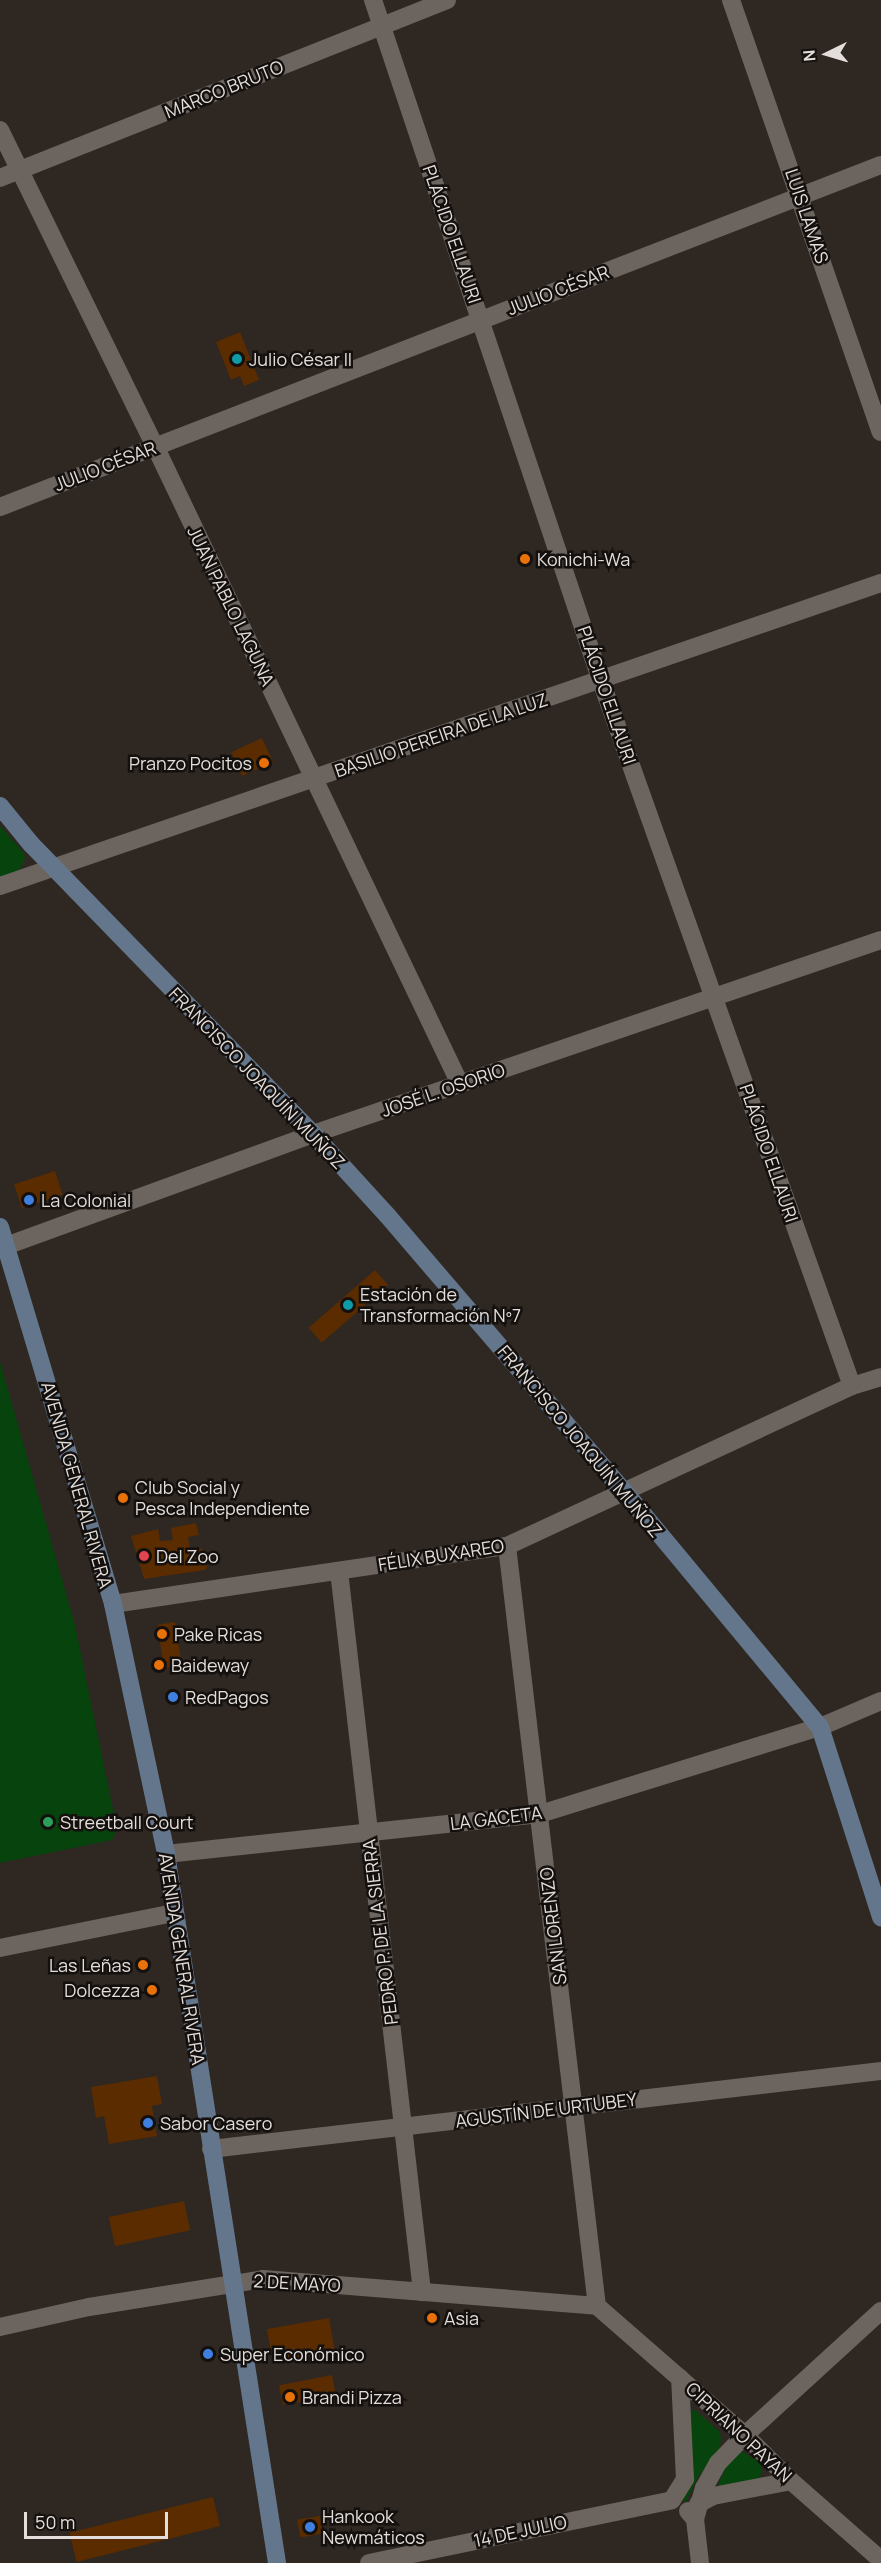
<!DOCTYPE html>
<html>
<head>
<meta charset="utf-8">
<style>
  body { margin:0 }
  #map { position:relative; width:881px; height:2563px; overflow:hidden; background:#2e2722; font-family:Manrope,sans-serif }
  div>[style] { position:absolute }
  .green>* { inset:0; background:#07430c }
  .building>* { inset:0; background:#5a2c00; transform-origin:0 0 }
  .street>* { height:18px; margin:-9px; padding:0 9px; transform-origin:9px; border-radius:9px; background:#6c645e }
  .secondary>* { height:18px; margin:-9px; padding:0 9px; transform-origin:9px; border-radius:9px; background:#64768c }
  .dots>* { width:16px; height:16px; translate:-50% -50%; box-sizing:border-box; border:3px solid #14100e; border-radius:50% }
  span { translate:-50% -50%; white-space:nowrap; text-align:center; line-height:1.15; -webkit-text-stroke:5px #14100e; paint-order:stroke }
  .street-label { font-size:18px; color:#e3dedb }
  .poi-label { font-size:18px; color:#e3dedb }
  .left { translate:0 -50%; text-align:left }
  .right { translate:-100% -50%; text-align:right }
  .north { position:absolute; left:797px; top:24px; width:60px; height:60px; -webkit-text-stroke:4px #14100e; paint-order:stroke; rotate:265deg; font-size:16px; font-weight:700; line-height:24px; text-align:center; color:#e3dedb }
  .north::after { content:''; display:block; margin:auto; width:21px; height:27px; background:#e3dedb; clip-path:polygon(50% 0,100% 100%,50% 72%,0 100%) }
  .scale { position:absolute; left:24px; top:2512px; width:144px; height:27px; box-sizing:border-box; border:3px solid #e3dedb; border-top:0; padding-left:8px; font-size:18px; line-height:21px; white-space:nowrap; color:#e3dedb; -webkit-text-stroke:4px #14100e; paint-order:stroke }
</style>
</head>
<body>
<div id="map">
  <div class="green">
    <div style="clip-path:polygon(0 826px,24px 853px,25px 858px,19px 871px,0 878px)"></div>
    <div style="clip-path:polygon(0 1362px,75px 1625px,117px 1829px,112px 1840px,0 1863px)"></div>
    <div style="clip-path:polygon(691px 2410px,695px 2410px,720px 2432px,721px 2438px,720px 2448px,698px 2477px,686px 2502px,682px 2500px)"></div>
    <div style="clip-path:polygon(743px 2452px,759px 2462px,762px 2468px,760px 2478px,719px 2487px,718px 2484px,726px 2467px,737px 2453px)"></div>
  </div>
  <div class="building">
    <div style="clip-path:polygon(240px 332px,259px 380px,244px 386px,240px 376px,231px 380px,216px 342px)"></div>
    <div style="left:262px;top:738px;width:26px;height:34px;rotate:65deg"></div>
    <div style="left:55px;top:1171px;width:25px;height:43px;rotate:72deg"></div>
    <div style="left:375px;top:1270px;width:20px;height:88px;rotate:49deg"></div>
    <div style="clip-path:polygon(196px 1523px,199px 1535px,188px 1537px,190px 1550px,202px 1548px,207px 1568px,205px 1570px,144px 1579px,131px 1536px,158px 1529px,160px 1541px,173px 1540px,171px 1528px)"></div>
    <div style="left:175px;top:1622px;width:44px;height:18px;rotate:81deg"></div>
    <div style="clip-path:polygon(157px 2076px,162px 2104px,152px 2106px,157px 2136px,109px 2144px,104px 2116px,96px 2118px,91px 2087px)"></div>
    <div style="left:184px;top:2201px;width:30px;height:77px;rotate:78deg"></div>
    <div style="left:329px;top:2318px;width:35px;height:63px;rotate:80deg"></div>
    <div style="left:332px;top:2375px;width:20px;height:54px;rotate:79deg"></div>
    <div style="left:213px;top:2497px;width:30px;height:148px;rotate:76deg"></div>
    <div style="left:320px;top:2516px;width:18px;height:23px;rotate:81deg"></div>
  </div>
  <div class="street">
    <div style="left:373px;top:0;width:718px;rotate:71.49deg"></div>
    <div style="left:601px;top:681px;width:748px;rotate:70.4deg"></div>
    <div style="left:731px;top:0;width:457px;rotate:70.9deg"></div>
    <div style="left:0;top:130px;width:352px;rotate:63.9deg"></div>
    <div style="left:155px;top:446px;width:707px;rotate:64.45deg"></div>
    <div style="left:0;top:178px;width:481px;rotate:-21.7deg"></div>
    <div style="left:0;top:507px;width:945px;rotate:-21.22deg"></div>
    <div style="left:0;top:886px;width:932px;rotate:-18.98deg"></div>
    <div style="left:0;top:1248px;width:333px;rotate:-20deg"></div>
    <div style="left:313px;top:1134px;width:600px;rotate:-18.86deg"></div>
    <div style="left:507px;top:1546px;width:765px;rotate:83.25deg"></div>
    <div style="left:339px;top:1571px;width:726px;rotate:83.43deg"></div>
    <div style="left:113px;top:1604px;width:398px;rotate:-8.4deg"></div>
    <div style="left:507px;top:1546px;width:380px;rotate:-24.9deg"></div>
    <div style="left:852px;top:1386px;width:30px;rotate:-17deg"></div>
    <div style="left:166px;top:1854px;width:376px;rotate:-6.1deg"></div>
    <div style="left:540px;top:1814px;width:293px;rotate:-17.3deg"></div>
    <div style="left:820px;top:1727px;width:66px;rotate:-23.1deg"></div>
    <div style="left:0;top:1948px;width:177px;rotate:-11.4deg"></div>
    <div style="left:211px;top:2149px;width:675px;rotate:-6.64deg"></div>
    <div style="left:597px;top:2306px;width:196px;rotate:41.1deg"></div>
    <div style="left:745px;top:2435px;width:65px;rotate:45deg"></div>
    <div style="left:791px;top:2481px;width:120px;rotate:41.3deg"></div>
    <div style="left:0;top:2327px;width:91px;rotate:-12.7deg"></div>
    <div style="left:89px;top:2307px;width:176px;rotate:-9.1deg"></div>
    <div style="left:263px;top:2279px;width:335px;rotate:4.6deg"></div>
    <div style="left:672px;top:2500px;width:25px;rotate:-58deg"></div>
    <div style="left:685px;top:2479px;width:101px;rotate:-92.8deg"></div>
    <div style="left:698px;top:2504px;width:17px;rotate:-28deg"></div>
    <div style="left:713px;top:2496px;width:79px;rotate:-10.9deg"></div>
    <div style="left:688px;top:2511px;width:11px;rotate:49deg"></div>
    <div style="left:695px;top:2519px;width:44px;rotate:83.5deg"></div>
    <div style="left:695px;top:2519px;width:32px;rotate:-74deg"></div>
    <div style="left:704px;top:2488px;width:29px;rotate:-61deg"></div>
    <div style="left:718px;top:2463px;width:39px;rotate:-46deg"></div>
    <div style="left:745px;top:2435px;width:184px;rotate:-42.4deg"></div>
    <div style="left:369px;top:2563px;width:309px;rotate:-11.7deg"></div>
  </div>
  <div class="secondary">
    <div style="left:0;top:806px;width:49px;rotate:50.8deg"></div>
    <div style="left:31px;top:844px;width:405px;rotate:45.8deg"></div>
    <div style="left:313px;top:1134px;width:110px;rotate:47.6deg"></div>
    <div style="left:387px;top:1215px;width:362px;rotate:49.4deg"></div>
    <div style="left:623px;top:1490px;width:308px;rotate:50.3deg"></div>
    <div style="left:820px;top:1727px;width:200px;rotate:72.2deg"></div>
    <div style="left:0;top:1227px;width:394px;rotate:73.3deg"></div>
    <div style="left:113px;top:1604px;width:256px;rotate:78deg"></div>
    <div style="left:166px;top:1854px;width:718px;rotate:81.1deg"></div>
  </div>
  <div class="dots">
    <div style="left:237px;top:359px;background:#0f9aa8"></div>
    <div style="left:525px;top:559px;background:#e8710a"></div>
    <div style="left:264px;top:763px;background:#e8710a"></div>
    <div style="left:29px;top:1200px;background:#3f7fe0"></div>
    <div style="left:348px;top:1305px;background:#0f9aa8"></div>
    <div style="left:123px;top:1498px;background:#e8710a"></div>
    <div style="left:144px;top:1556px;background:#e0444e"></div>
    <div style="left:162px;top:1634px;background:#e8710a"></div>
    <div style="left:159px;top:1665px;background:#e8710a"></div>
    <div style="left:173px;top:1697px;background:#3f7fe0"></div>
    <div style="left:48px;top:1822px;background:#2e9e5b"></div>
    <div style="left:143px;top:1965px;background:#e8710a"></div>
    <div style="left:152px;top:1990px;background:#e8710a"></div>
    <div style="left:148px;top:2123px;background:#3f7fe0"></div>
    <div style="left:432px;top:2318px;background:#e8710a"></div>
    <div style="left:208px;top:2354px;background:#3f7fe0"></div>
    <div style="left:290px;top:2397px;background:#e8710a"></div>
    <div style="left:310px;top:2527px;background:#3f7fe0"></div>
  </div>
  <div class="street-label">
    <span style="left:224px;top:89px;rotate:-22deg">MARCO BRUTO</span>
    <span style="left:807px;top:216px;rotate:71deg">LUIS LAMAS</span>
    <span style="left:452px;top:234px;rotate:71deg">PLÁCIDO ELLAURI</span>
    <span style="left:558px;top:290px;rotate:-21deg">JULIO CÉSAR</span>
    <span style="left:105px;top:466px;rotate:-21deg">JULIO CÉSAR</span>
    <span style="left:231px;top:606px;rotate:64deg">JUAN PABLO LAGUNA</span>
    <span style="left:607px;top:695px;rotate:71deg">PLÁCIDO ELLAURI</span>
    <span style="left:441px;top:735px;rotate:-19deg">BASILIO PEREIRA DE LA LUZ</span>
    <span style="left:257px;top:1078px;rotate:46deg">FRANCISCO JOAQUÍN MUÑOZ</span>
    <span style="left:443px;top:1090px;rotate:-19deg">JOSÉ L. OSORIO</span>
    <span style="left:769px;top:1153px;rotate:71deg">PLÁCIDO ELLAURI</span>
    <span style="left:580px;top:1441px;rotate:50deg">FRANCISCO JOAQUÍN MUÑOZ</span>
    <span style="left:77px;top:1485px;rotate:74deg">AVENIDA GENERAL RIVERA</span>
    <span style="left:441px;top:1555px;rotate:-9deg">FÉLIX BUXAREO</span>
    <span style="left:496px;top:1818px;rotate:-7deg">LA GACETA</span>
    <span style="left:553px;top:1926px;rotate:-97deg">SAN LORENZO</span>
    <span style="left:380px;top:1932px;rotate:-97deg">PEDRO P. DE LA SIERRA</span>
    <span style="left:182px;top:1959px;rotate:81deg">AVENIDA GENERAL RIVERA</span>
    <span style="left:546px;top:2110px;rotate:-7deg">AGUSTÍN DE URTUBEY</span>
    <span style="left:297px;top:2283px;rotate:3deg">2 DE MAYO</span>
    <span style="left:739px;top:2432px;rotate:43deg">CIPRIANO PAYAN</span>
    <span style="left:520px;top:2531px;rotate:-12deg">14 DE JULIO</span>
  </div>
  <div class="poi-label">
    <span class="left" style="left:249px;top:359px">Julio César II</span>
    <span class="left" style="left:537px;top:559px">Konichi-Wa</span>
    <span class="right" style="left:252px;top:763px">Pranzo Pocitos</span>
    <span class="left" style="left:41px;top:1200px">La Colonial</span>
    <span class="left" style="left:360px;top:1305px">Estación de<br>Transformación Nº7</span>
    <span class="left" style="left:135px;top:1498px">Club Social y<br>Pesca Independiente</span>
    <span class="left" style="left:156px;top:1556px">Del Zoo</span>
    <span class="left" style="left:174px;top:1634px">Pake Ricas</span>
    <span class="left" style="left:171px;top:1665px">Baideway</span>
    <span class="left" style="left:185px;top:1697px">RedPagos</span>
    <span class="left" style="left:60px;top:1822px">Streetball Court</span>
    <span class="right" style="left:131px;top:1965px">Las Leñas</span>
    <span class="right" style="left:140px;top:1990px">Dolcezza</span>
    <span class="left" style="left:160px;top:2123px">Sabor Casero</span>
    <span class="left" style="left:444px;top:2318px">Asia</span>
    <span class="left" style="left:220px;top:2354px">Super Económico</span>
    <span class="left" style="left:302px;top:2397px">Brandi Pizza</span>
    <span class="left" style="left:322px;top:2527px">Hankook<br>Newmáticos</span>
  </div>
  <div class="north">N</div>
  <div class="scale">50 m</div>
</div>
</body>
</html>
